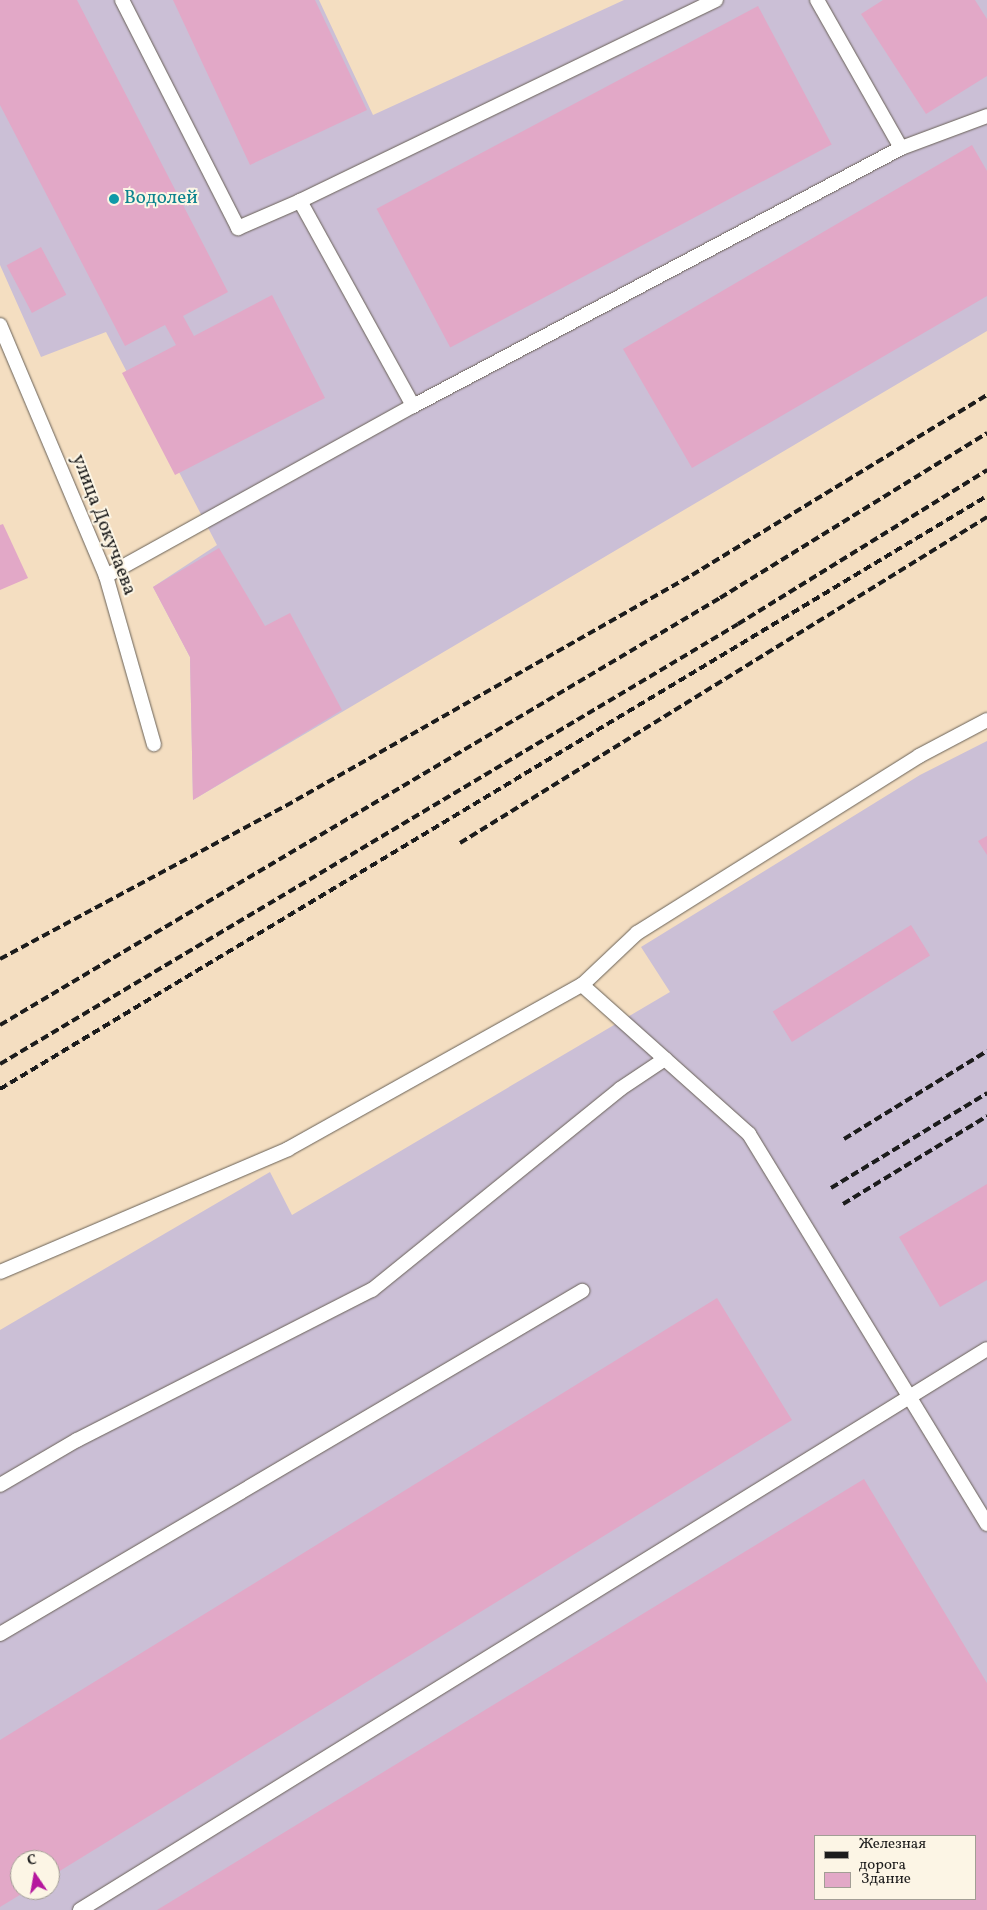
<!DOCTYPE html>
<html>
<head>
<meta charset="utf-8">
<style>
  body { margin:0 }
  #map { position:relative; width:987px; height:1910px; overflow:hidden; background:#f4dec1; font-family:Vollkorn,serif }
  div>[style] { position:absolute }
  .industrial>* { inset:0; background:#cbbfd6 }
  .building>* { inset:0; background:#e2a8c7; transform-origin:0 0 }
  .roads { filter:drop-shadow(0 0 1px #686056) drop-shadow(0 0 1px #686056) }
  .lane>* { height:14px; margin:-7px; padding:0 7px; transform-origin:7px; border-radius:7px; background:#fff }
  .rail>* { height:4px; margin-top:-2px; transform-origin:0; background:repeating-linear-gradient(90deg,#1c1c1c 0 8px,transparent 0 12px) }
  .dots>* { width:14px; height:14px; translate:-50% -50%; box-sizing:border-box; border:2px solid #fcf5e5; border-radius:50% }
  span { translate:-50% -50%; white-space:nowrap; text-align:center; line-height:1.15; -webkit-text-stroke:4px #fcf5e5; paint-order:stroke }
  .culture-label { font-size:19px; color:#0d838f }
  .left { translate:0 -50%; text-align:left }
  .street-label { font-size:19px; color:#1c1c1c }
  .legend { position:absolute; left:814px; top:1835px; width:162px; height:65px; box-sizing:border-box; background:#fcf5e5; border:1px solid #a29e95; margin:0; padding:6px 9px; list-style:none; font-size:15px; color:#1c1c1c }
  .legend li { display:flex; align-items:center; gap:10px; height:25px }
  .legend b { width:25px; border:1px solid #a29e95 }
  .north { position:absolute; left:10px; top:1850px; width:50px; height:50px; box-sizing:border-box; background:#fcf5e5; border:1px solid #a29e95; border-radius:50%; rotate:348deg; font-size:14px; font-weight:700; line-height:20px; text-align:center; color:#1c1c1c }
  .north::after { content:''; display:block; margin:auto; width:18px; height:22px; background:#b5179e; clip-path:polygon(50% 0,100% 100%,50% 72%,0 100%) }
</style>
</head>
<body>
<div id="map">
  <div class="industrial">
    <div style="clip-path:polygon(0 0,319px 0,373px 115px,624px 0,987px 0,987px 331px,193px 800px,190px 657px,153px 587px,217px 545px,106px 332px,41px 357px,0 265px)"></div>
    <div style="clip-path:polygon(evenodd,987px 741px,987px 1910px,0 1910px,0 1330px,270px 1172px,292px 1215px,670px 992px,641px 947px,920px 775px,987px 741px,816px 1836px,976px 1836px,976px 1899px,816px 1899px,816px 1836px,987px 741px,20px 1860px,50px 1860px,50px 1890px,20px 1890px,20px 1860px)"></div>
  </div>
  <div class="building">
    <div style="clip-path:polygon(0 0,77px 0,228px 292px,183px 316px,194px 336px,272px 295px,325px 398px,175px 475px,122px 373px,176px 345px,165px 325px,125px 346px,0 105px)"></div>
    <div style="clip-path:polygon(173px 0,315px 0,367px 110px,250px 165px)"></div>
    <div style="clip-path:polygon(883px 0,975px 0,987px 19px,987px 76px,926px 114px,861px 14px)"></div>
    <div style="left:758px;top:6px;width:157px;height:432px;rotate:62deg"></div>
    <div style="clip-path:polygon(972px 145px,987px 171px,987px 296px,692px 468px,623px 349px)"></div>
    <div style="left:41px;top:247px;width:54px;height:39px;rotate:62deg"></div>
    <div style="clip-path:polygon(3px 524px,28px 578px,0 590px,0 525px)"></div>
    <div style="clip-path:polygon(219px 548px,265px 626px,290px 613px,342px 710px,193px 800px,190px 657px,153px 587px)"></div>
    <div style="clip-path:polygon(987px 836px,987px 855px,978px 841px)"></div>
    <div style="left:911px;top:925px;width:36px;height:163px;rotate:58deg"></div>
    <div style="clip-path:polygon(987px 1184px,987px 1280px,940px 1307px,899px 1237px)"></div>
    <div style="clip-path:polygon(717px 1298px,792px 1420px,50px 1877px,50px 1860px,20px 1860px,20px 1890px,28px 1890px,0 1907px,0 1740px)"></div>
    <div style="clip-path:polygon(evenodd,864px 1479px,987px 1683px,987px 1910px,157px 1910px,864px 1479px,816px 1836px,976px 1836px,976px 1899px,816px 1899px,816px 1836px)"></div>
  </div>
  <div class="roads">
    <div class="lane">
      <div style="left:122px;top:0;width:256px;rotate:63deg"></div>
      <div style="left:238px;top:228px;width:68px;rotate:-23.5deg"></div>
      <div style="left:300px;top:201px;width:234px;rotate:61.1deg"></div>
      <div style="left:817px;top:0;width:170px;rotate:60.4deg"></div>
      <div style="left:300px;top:201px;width:462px;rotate:-25.8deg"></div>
      <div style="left:0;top:325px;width:272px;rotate:67.1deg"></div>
      <div style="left:106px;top:576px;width:175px;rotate:74.1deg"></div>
      <div style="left:106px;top:576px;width:351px;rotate:-29deg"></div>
      <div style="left:413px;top:406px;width:552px;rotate:-27.86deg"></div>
      <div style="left:901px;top:148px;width:92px;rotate:-20.4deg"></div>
      <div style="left:582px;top:985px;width:111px;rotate:41.7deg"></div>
      <div style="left:0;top:1272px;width:313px;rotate:-23.1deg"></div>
      <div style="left:288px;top:1149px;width:337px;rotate:-29.2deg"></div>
      <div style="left:582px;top:985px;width:76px;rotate:-43.4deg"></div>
      <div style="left:637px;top:933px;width:333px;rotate:-32.1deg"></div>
      <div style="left:919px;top:756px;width:77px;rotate:-27.9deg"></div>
      <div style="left:0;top:1485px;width:89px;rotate:-30.3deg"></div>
      <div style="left:77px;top:1440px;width:331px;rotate:-27deg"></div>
      <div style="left:372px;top:1290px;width:319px;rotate:-39deg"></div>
      <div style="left:620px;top:1089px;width:54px;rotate:-33.7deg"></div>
      <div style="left:665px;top:1059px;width:113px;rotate:41.8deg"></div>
      <div style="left:749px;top:1134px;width:457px;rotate:58.6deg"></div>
      <div style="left:0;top:1634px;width:676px;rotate:-30.51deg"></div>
      <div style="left:80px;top:1910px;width:1066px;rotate:-31.74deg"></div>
    </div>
  </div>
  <div class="rail">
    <div style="left:460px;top:843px;width:620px;rotate:-31.74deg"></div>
    <div style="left:0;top:959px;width:336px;rotate:-28.2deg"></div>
    <div style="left:296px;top:800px;width:455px;rotate:-29.6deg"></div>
    <div style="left:692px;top:575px;width:346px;rotate:-31.4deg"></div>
    <div style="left:0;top:1025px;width:837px;rotate:-30.67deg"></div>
    <div style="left:720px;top:598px;width:314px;rotate:-31.7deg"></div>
    <div style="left:0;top:1064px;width:859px;rotate:-30.8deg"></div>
    <div style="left:738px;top:624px;width:293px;rotate:-31.7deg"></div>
    <div style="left:0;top:1089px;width:1151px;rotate:-31deg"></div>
    <div style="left:844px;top:1139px;width:168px;rotate:-31.6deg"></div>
    <div style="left:831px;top:1188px;width:183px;rotate:-31.3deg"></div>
    <div style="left:843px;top:1204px;width:169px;rotate:-31.4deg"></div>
  </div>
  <div class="dots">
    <div style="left:114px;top:199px;background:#0f9aa8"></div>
  </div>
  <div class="culture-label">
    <span class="left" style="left:124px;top:199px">Водолей</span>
  </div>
  <div class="street-label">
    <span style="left:103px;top:525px;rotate:69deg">улица Докучаева</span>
  </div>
  <ul class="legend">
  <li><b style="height:6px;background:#1c1c1c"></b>Железная дорога</li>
  <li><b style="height:14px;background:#e2a8c7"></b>Здание</li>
  </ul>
  <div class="north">С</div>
</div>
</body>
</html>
